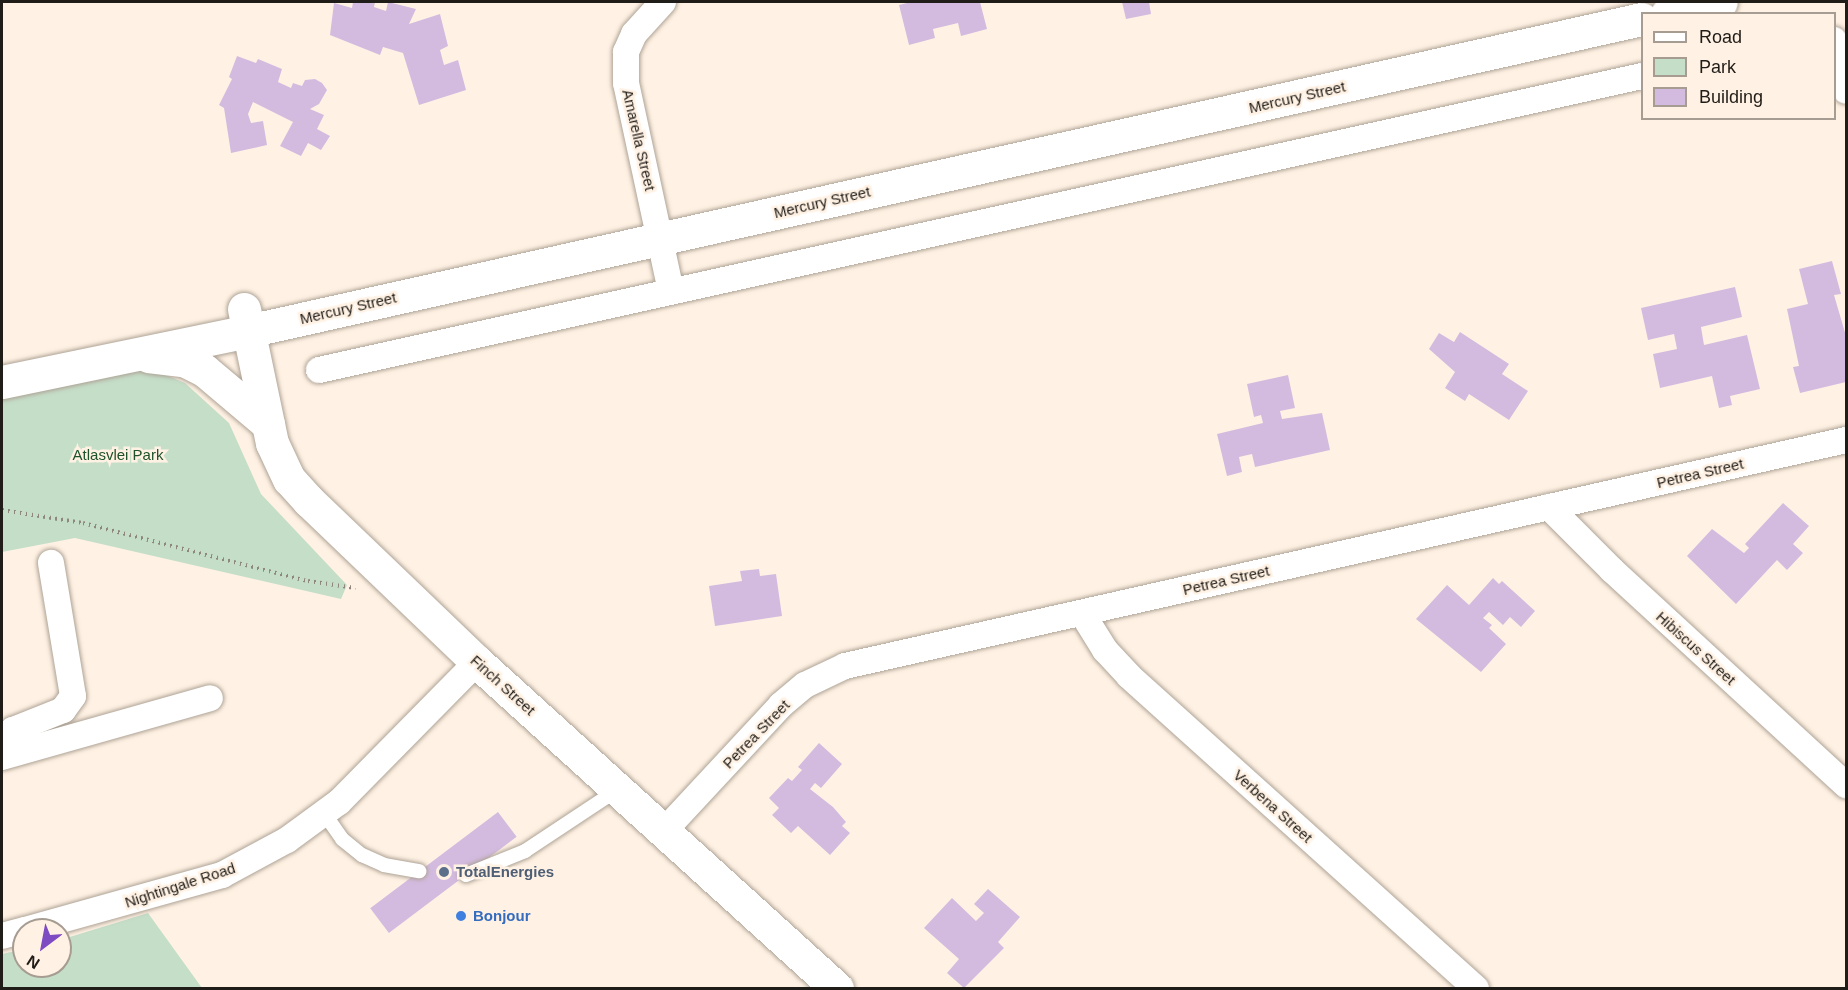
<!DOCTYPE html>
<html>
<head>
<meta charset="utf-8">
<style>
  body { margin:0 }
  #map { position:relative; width:1848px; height:990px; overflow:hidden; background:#fff2e4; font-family:Helvetica,sans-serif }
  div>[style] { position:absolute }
  .green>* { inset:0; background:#c5dec8 }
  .building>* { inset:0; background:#d3bbe0; transform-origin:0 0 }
  .path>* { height:4px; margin-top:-2px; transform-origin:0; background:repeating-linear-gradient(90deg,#8f877d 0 1.5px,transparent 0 6px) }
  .roads { filter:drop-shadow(0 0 2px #aea396) drop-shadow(0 0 2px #aea396) }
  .service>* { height:14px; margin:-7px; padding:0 7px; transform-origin:7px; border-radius:7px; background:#fff }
  .minor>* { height:26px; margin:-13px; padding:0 13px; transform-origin:13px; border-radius:13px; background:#fff }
  .tertiary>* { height:33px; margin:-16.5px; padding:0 16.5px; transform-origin:16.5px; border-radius:16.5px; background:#fff }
  .dots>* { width:16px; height:16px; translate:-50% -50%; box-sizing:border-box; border:3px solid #fff2e4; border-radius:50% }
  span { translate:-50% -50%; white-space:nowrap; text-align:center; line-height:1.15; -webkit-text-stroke:5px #fff2e4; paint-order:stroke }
  .street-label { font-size:15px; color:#201c17 }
  .park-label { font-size:15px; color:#1d522b }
  .service-label { font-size:15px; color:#4e5e75; font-weight:700 }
  .left { translate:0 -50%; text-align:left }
  .shop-label { font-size:15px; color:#366cbe; font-weight:700 }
  .frame { position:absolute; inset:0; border:3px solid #201c17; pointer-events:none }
  .legend { position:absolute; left:1641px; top:12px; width:195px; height:108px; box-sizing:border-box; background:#fff2e4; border:2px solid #a69c92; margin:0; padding:8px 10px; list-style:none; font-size:18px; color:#201c17 }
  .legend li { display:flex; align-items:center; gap:12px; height:30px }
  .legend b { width:30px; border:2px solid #a69c92 }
  .north { position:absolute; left:12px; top:918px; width:60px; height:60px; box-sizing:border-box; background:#fff2e4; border:2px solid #a69c92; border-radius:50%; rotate:212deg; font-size:16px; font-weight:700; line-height:24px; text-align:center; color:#201c17 }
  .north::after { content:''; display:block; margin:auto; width:21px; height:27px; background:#7f4bc3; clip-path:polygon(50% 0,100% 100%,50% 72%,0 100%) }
</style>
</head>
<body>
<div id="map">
  <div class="green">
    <div style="clip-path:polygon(127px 359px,185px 383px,229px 423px,261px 494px,347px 585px,341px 599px,75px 538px,2px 552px,2px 387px)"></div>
    <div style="clip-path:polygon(148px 913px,202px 988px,2px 988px,2px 954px,24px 949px,24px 966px,60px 966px,60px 940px)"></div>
  </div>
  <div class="building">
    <div style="clip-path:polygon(353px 2px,375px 2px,374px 7px,386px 11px,388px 2px,416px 9px,409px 24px,440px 14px,448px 46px,440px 50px,444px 65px,458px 60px,466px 90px,419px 105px,403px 53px,383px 47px,380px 55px,330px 35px,334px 3px,352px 8px)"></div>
    <div style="clip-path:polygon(911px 2px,980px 2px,987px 29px,961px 36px,958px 23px,933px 29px,935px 38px,909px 45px,899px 5px)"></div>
    <div style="clip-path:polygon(1122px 2px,1149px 2px,1151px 14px,1126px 19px)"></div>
    <div style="clip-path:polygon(237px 56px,256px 63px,258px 59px,282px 69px,278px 82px,291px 88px,293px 83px,302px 86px,305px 80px,315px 79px,322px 83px,327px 90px,319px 104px,310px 109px,324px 115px,317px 129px,330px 136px,321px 150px,308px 143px,301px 156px,280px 146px,293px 122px,253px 102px,248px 114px,251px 123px,263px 121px,267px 145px,231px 153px,224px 108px,219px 105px,232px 79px,229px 77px)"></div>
    <div style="clip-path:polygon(1832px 261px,1841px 294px,1834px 295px,1846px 336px,1846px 382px,1800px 393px,1793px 367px,1799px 366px,1787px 309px,1808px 304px,1799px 269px)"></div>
    <div style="clip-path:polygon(1735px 287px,1742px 317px,1701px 327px,1704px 345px,1747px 335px,1760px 389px,1730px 396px,1732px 405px,1719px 408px,1712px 376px,1660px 388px,1653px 354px,1677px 349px,1674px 334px,1648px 340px,1641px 308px)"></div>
    <div style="clip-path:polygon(1460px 332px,1509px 364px,1502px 374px,1528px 391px,1509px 420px,1469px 394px,1465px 401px,1445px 388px,1455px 372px,1429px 349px,1439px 333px,1454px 342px)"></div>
    <div style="clip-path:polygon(1288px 375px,1295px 408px,1280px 411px,1282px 419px,1322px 413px,1330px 450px,1255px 467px,1252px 454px,1239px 457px,1242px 472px,1227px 476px,1217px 434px,1263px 423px,1261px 415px,1254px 417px,1247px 384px)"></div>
    <div style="clip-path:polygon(1783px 503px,1809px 526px,1793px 544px,1803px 553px,1787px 570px,1777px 560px,1736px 604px,1687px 556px,1712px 529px,1744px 553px,1749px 548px,1745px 544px)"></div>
    <div style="clip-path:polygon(759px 569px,760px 576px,776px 574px,782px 616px,715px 626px,709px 586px,742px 581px,740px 571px)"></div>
    <div style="clip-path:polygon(1493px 578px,1499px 584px,1502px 581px,1535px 611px,1521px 627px,1510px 617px,1503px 625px,1489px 612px,1483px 618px,1492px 625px,1489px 628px,1506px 644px,1481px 672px,1416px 619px,1447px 585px,1469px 605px)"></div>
    <div style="clip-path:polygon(819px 743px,842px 764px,821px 788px,815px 783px,810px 789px,833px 807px,846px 822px,842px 826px,850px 833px,830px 855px,798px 826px,791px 833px,772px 815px,779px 808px,769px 798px,788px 778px,792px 781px,802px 770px,798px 767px)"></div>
    <div style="left:498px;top:812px;width:31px;height:160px;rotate:53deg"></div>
    <div style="clip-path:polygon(988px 889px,1020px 917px,998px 942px,1004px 948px,964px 988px,947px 973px,959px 959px,924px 928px,952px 898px,976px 921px,984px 913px,974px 904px)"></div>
  </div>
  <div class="path">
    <div style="left:2px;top:510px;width:82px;rotate:9.1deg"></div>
    <div style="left:83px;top:523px;width:232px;rotate:14.5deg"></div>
    <div style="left:308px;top:581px;width:48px;rotate:8.5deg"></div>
  </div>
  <div class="roads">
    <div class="service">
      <div style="left:324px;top:813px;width:32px;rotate:55deg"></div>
      <div style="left:342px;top:839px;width:26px;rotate:39deg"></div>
      <div style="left:362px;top:855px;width:24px;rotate:24deg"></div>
      <div style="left:384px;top:865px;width:36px;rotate:10deg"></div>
      <div style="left:466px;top:875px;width:64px;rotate:-22.1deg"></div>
      <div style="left:525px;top:851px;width:110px;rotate:-33.5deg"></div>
    </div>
    <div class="minor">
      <div style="left:663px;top:2px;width:43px;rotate:132.2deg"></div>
      <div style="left:634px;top:34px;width:20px;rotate:114deg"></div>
      <div style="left:626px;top:52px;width:31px;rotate:90deg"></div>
      <div style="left:626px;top:83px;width:213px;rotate:77.8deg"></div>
      <div style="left:1834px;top:40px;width:52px;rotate:76.8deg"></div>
      <div style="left:319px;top:370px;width:1355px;rotate:-12.53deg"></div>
      <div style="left:1549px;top:507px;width:89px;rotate:45deg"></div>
      <div style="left:1612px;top:570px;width:318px;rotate:42.6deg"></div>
      <div style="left:1082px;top:613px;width:44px;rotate:58.1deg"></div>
      <div style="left:1105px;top:650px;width:35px;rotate:47deg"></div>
      <div style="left:1129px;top:676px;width:467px;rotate:42deg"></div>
      <div style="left:6px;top:755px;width:12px;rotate:-90deg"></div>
      <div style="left:6px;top:743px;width:15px;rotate:-62deg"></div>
      <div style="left:13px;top:730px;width:54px;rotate:-21.8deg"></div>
      <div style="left:63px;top:710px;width:17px;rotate:-54deg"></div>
      <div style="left:73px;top:696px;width:135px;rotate:-99.4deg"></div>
      <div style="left:2px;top:757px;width:216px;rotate:-15.8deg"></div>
      <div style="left:665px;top:830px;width:171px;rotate:-47.1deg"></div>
      <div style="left:781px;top:705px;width:31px;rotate:-40deg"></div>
      <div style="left:805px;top:685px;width:44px;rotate:-25.4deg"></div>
      <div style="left:845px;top:666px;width:1026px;rotate:-12.72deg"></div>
      <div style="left:25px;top:930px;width:205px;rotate:-15.6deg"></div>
      <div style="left:222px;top:875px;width:74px;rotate:-28.3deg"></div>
      <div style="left:287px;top:840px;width:64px;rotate:-36.2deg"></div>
      <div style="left:339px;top:802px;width:197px;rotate:-45.4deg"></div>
      <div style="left:2px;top:936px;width:23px;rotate:-15deg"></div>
    </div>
    <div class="tertiary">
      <div style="left:1667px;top:14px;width:55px;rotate:-12.5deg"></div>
      <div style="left:244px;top:309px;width:137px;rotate:78.2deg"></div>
      <div style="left:272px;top:443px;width:40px;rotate:65deg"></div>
      <div style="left:289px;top:479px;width:30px;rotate:48deg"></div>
      <div style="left:309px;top:501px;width:233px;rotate:43.8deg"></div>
      <div style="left:477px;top:662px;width:486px;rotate:42.2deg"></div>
      <div style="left:148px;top:356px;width:38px;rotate:7deg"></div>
      <div style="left:186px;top:361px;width:20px;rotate:27deg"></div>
      <div style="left:204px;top:370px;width:84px;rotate:40.2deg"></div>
      <div style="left:2px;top:382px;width:251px;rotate:-11.7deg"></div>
      <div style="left:248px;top:331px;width:1428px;rotate:-12.62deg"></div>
    </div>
  </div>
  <div class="dots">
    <div style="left:444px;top:872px;background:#5c6f8a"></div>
    <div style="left:461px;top:916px;background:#3f7fe0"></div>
  </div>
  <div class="street-label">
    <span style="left:1297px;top:97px;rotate:-13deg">Mercury Street</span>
    <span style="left:639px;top:140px;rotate:77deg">Amarella Street</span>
    <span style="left:822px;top:202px;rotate:-13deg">Mercury Street</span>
    <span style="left:348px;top:308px;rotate:-13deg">Mercury Street</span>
    <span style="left:1700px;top:473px;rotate:-13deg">Petrea Street</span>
    <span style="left:1226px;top:580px;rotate:-13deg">Petrea Street</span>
    <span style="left:1696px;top:648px;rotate:42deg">Hibiscus Street</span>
    <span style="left:503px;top:685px;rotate:42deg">Finch Street</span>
    <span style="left:756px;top:734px;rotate:-46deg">Petrea Street</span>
    <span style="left:1273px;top:806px;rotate:42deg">Verbena Street</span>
    <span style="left:180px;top:885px;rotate:-18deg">Nightingale Road</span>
  </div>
  <div class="park-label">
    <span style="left:118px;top:455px">Atlasvlei Park</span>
  </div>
  <div class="service-label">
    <span class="left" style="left:456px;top:872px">TotalEnergies</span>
  </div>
  <div class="shop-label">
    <span class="left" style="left:473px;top:916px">Bonjour</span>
  </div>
  <div class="frame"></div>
  <ul class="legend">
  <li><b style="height:8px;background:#fff"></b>Road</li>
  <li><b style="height:16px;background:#c5dec8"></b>Park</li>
  <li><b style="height:16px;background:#d3bbe0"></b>Building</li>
  </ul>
  <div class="north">N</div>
</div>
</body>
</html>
